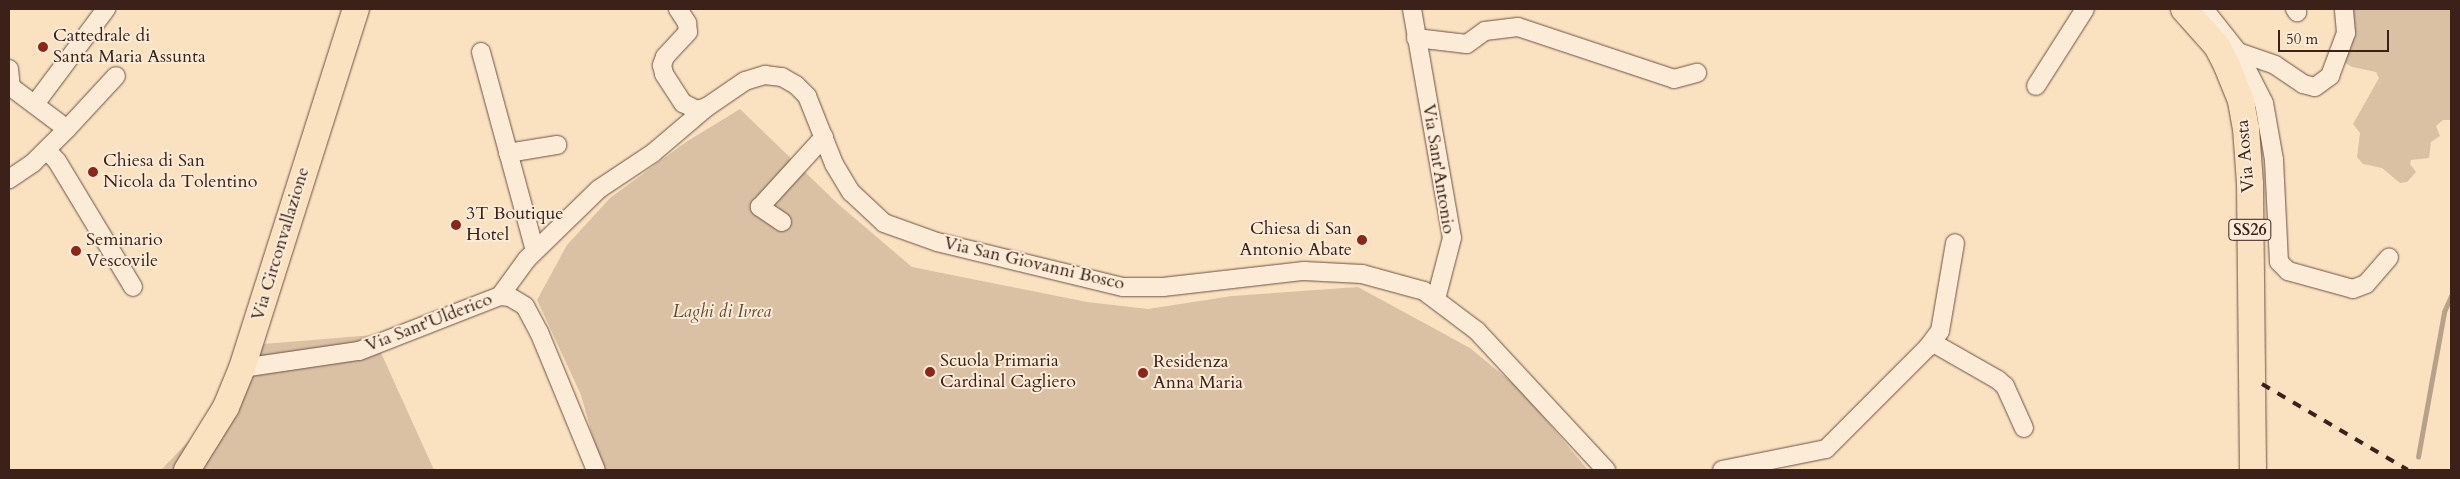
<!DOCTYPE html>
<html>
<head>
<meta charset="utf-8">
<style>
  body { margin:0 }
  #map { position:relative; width:2460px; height:479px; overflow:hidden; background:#fae2c1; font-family:Cardo,serif }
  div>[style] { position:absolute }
  .green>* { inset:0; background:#dac1a4 }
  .stream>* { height:4.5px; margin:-2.25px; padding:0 2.25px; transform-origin:2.25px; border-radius:2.25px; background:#b9a088 }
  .roads { filter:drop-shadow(0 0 1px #6c5142) drop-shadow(0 0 1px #6c5142) }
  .minor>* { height:18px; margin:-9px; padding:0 9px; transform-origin:9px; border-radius:9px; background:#fcecd7 }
  .primary>* { height:26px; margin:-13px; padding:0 13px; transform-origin:13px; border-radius:13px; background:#fae2c1 }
  .rail>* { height:4px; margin-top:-2px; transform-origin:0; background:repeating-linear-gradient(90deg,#3c2118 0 9px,transparent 0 18px) }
  .dots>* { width:14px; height:14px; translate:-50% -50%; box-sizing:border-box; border:2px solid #fcecd7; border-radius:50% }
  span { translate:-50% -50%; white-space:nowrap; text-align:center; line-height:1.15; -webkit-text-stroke:4px #fcecd7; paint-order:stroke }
  .shield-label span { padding:1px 4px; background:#fcecd7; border:1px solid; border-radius:4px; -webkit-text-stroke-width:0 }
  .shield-label { font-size:16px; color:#3c2118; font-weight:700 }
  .poi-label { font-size:18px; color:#3c2118 }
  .left { translate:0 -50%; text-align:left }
  .right { translate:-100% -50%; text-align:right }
  .street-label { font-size:18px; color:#3c2118 }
  .park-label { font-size:18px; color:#64493b; font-style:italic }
  .frame { position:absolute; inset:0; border:10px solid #3c2118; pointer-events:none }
  .scale { position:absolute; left:2278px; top:30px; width:111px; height:22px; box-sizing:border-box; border:2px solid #3c2118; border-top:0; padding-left:6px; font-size:15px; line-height:18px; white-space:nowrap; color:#3c2118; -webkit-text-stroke:4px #fcecd7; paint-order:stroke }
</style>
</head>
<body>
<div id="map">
  <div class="green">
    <div style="clip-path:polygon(2347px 9px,2451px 9px,2451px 120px,2443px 120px,2436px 126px,2440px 136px,2431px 142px,2429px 158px,2411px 160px,2410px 164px,2416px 172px,2407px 182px,2400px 183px,2382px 168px,2363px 164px,2357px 157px,2360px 133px,2353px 124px,2379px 78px,2376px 72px,2352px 67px,2344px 62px)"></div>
    <div style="clip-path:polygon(740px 109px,838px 204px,912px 267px,1087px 302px,1148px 309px,1232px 296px,1358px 287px,1470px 348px,1520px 389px,1588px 470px,602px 470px,581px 395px,537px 300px,567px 245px,610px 198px,686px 142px)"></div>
    <div style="clip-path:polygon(373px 335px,434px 470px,161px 470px,202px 427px,239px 346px)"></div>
  </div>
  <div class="stream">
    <div style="left:2418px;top:457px;width:147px;rotate:-79.8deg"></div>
    <div style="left:2444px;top:312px;width:17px;rotate:-66deg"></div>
  </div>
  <div class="roads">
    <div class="minor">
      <div style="left:678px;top:9px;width:17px;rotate:57deg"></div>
      <div style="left:687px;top:23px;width:9px;rotate:84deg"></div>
      <div style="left:688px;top:32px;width:34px;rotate:133deg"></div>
      <div style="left:665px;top:57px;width:9px;rotate:111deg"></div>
      <div style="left:662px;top:65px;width:9px;rotate:77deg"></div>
      <div style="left:664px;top:74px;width:35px;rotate:57deg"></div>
      <div style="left:683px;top:103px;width:16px;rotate:27deg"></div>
      <div style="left:697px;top:110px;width:10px;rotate:-17deg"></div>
      <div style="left:707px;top:107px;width:46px;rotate:-34.4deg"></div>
      <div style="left:745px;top:81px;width:21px;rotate:-17deg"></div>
      <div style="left:765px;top:75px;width:17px;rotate:7deg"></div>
      <div style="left:782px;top:77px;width:16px;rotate:30deg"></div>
      <div style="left:796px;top:85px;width:16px;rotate:45deg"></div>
      <div style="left:807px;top:96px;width:73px;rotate:68.3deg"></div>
      <div style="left:834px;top:164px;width:33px;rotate:59deg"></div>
      <div style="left:851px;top:192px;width:45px;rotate:43.2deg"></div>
      <div style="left:884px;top:223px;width:56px;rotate:19.7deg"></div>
      <div style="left:937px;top:242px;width:191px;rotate:13.6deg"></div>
      <div style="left:1123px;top:287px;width:40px"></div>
      <div style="left:1163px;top:287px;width:142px;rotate:-6.5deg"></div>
      <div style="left:1304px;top:271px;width:58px;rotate:3deg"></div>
      <div style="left:1362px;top:274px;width:64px;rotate:15.3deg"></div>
      <div style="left:1424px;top:291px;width:66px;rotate:37deg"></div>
      <div style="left:1477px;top:331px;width:190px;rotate:47.1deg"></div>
      <div style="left:1412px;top:9px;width:232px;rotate:80.1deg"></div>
      <div style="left:1452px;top:238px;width:63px;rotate:104.7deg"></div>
      <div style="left:2204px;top:9px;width:55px;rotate:51.7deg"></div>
      <div style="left:2238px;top:52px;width:57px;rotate:63deg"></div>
      <div style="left:2264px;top:103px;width:58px;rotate:80deg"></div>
      <div style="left:2274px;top:160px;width:102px;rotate:87.2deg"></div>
      <div style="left:2279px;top:262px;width:13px;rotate:45deg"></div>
      <div style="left:2288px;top:271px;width:67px;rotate:15.5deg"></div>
      <div style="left:2353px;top:289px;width:14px;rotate:-21deg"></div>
      <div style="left:2366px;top:284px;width:35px;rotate:-49deg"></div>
      <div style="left:2295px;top:9px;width:4px;rotate:56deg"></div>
      <div style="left:1416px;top:38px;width:51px;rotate:6.7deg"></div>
      <div style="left:1467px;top:44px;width:22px;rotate:-36deg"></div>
      <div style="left:1485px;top:31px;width:33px;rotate:-7deg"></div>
      <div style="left:1518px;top:27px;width:164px;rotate:18.4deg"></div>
      <div style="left:1674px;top:79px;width:24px;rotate:-15deg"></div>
      <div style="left:481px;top:52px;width:206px;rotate:74.8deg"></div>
      <div style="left:2238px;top:52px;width:39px;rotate:19deg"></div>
      <div style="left:2275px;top:65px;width:34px;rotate:34deg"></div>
      <div style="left:2303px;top:84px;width:12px;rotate:14deg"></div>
      <div style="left:2315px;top:87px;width:19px;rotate:-36deg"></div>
      <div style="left:2330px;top:76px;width:46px;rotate:-69.6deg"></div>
      <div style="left:2346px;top:33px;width:24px;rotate:-95deg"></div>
      <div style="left:9px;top:69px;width:18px;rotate:84deg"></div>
      <div style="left:11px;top:87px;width:70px;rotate:36.9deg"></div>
      <div style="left:67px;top:129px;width:48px;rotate:135deg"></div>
      <div style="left:33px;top:163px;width:29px;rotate:146deg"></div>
      <div style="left:2036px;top:86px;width:91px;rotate:-57.5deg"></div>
      <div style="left:35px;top:104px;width:119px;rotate:-53.2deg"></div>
      <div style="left:67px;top:129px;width:72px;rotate:-47.2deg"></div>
      <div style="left:47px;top:150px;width:15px;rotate:48deg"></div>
      <div style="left:57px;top:161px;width:147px;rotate:58.9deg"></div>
      <div style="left:508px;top:153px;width:50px;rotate:-9.3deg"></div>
      <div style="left:782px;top:222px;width:27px;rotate:-146deg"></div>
      <div style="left:760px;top:207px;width:95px;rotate:-47.6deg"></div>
      <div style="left:500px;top:296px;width:46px;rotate:-53.9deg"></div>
      <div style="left:527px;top:259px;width:100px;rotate:-44.2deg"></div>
      <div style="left:599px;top:189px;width:65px;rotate:-33.7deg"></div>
      <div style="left:653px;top:153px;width:71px;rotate:-40.4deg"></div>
      <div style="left:1928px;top:347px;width:20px;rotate:-53deg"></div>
      <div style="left:1940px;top:331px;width:89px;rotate:-80.3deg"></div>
      <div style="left:242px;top:368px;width:118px;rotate:-8.3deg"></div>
      <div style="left:359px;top:351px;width:151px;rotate:-21.3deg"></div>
      <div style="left:500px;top:296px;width:10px;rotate:6deg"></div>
      <div style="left:510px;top:297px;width:17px;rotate:31deg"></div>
      <div style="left:525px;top:306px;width:30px;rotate:62deg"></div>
      <div style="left:539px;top:332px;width:149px;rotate:67.6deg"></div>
      <div style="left:1722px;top:470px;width:106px;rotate:-11.4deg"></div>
      <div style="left:1826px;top:449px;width:144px;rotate:-45deg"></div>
      <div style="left:1928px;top:347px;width:8px;rotate:-23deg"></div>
      <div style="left:1935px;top:344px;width:73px;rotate:29.7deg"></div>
      <div style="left:1998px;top:380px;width:9px;rotate:41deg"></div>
      <div style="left:2005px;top:386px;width:46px;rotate:65.7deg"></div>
    </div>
    <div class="primary">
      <div style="left:2184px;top:9px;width:50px;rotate:48.3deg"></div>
      <div style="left:2217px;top:46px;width:22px;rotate:63deg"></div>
      <div style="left:2227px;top:66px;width:38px;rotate:68deg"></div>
      <div style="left:2241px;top:101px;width:27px;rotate:80deg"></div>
      <div style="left:2246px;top:128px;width:56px;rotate:85.9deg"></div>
      <div style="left:2250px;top:184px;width:286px;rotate:89.4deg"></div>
      <div style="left:187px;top:470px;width:74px;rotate:-58.2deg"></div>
      <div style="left:226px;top:407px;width:42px;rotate:-67.7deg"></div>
      <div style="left:242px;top:368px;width:377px;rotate:-72.4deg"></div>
    </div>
  </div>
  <div class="rail">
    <div style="left:2262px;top:384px;width:169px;rotate:30.5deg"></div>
  </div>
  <div class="dots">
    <div style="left:43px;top:47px;background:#8f2418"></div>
    <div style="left:93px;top:172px;background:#8f2418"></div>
    <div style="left:456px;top:225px;background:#8f2418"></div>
    <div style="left:1362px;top:240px;background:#8f2418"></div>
    <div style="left:76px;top:251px;background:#8f2418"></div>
    <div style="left:930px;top:372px;background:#8f2418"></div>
    <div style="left:1143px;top:373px;background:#8f2418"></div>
  </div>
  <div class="shield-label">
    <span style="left:2250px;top:230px">SS26</span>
  </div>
  <div class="poi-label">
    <span class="left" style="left:53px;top:47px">Cattedrale di<br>Santa Maria Assunta</span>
    <span class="left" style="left:103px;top:172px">Chiesa di San<br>Nicola da Tolentino</span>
    <span class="left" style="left:466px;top:225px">3T Boutique<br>Hotel</span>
    <span class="right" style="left:1352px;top:240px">Chiesa di San<br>Antonio Abate</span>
    <span class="left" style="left:86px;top:251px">Seminario<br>Vescovile</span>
    <span class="left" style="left:940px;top:372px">Scuola Primaria<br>Cardinal Cagliero</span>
    <span class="left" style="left:1153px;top:373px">Residenza<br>Anna Maria</span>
  </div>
  <div class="street-label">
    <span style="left:2246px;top:156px;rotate:-95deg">Via Aosta</span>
    <span style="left:1438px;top:169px;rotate:81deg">Via Sant'Antonio</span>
    <span style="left:281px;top:244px;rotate:-73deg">Via Circonvallazione</span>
    <span style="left:1034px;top:264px;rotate:13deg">Via San Giovanni Bosco</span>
    <span style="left:429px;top:323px;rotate:-21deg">Via Sant'Ulderico</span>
  </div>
  <div class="park-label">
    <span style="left:722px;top:312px">Laghi di Ivrea</span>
  </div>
  <div class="frame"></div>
  <div class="scale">50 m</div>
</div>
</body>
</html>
